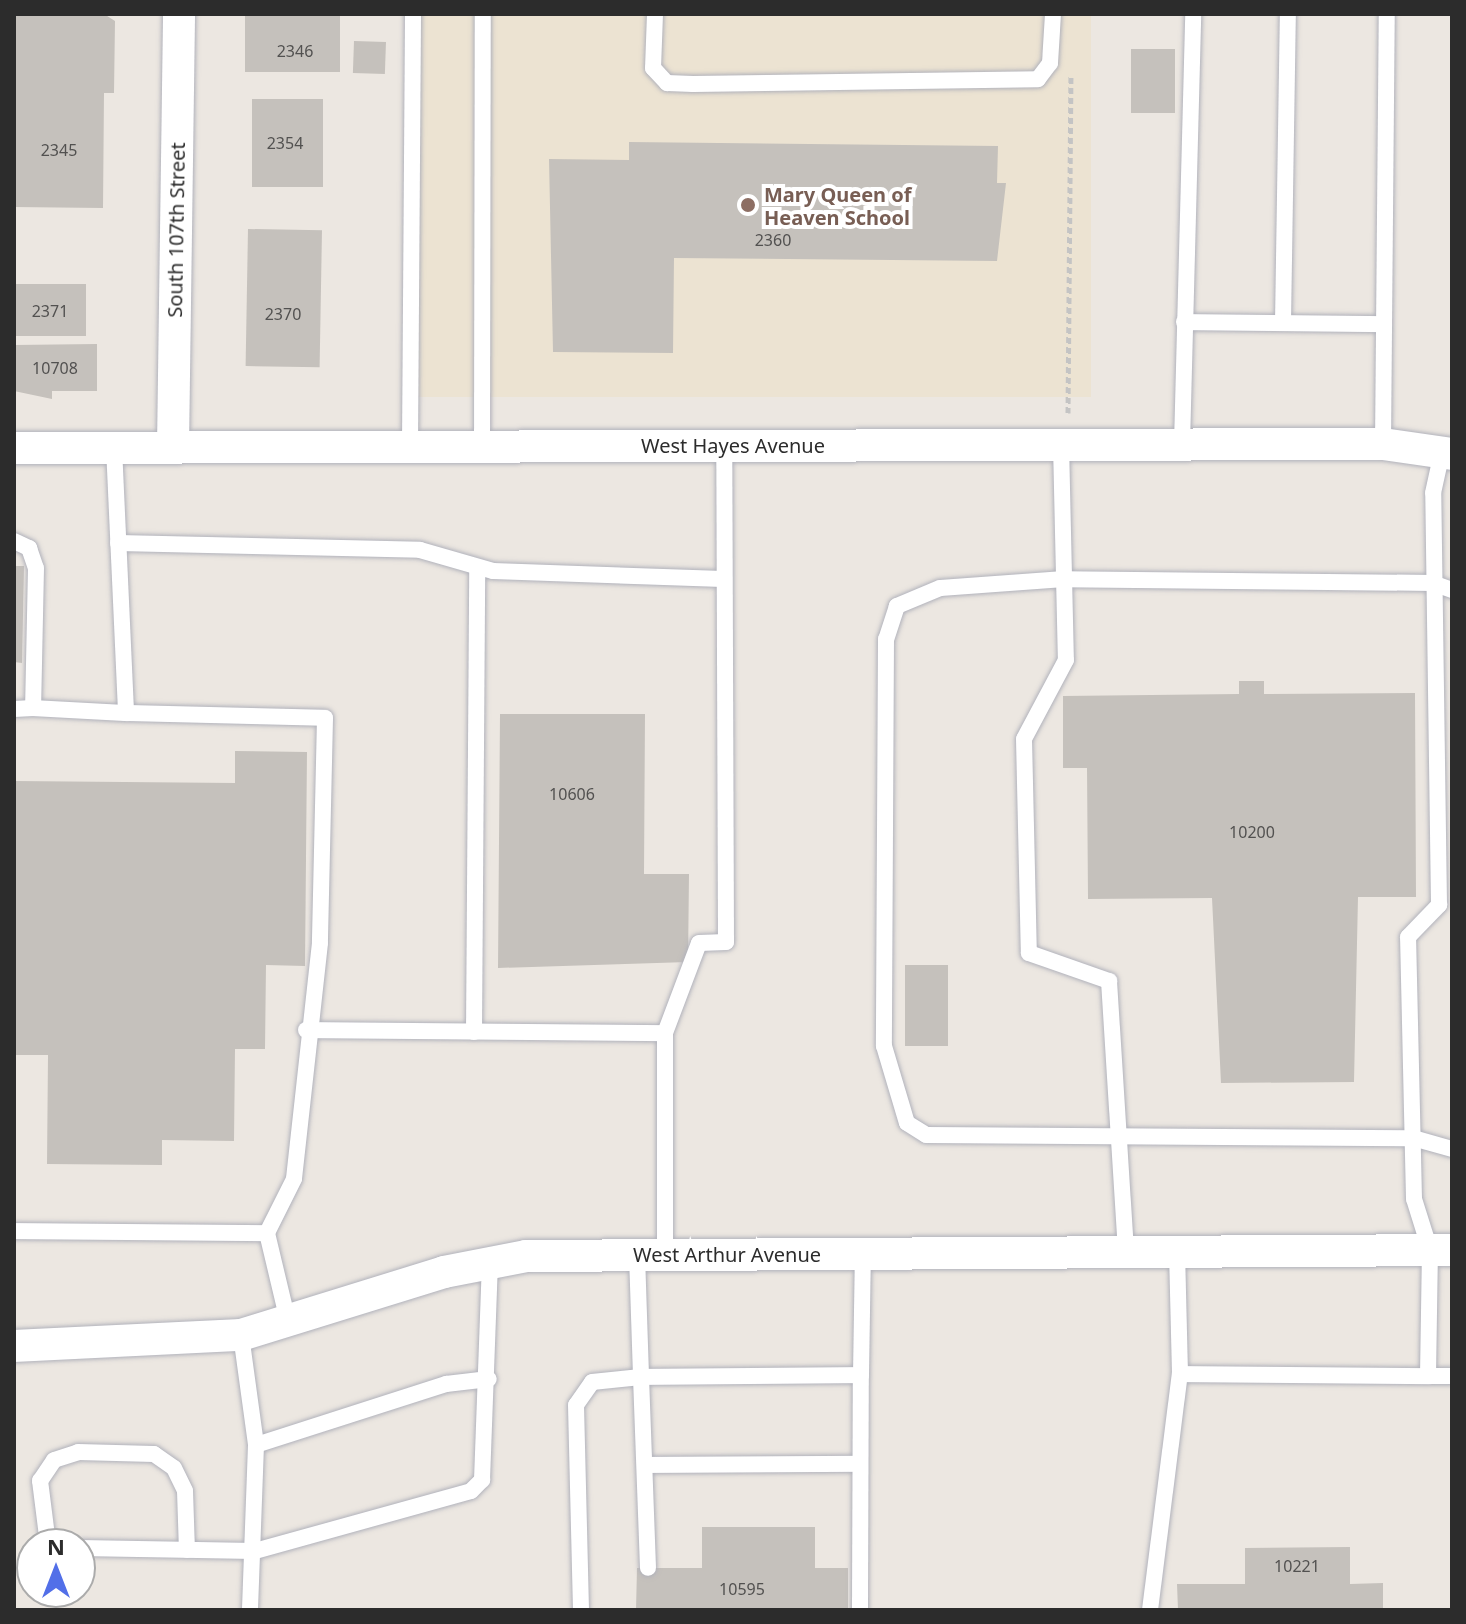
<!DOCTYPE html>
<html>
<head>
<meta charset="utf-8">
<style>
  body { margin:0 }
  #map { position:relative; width:1466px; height:1624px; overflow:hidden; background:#ece7e1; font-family:"Noto Sans",sans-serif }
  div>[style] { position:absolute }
  .education>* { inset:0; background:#ece3d2; transform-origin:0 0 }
  .building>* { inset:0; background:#c5c1bc; transform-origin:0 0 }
  .path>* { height:5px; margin-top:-2.5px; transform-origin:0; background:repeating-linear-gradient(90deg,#c4c4c4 0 6px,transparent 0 10px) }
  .roads { filter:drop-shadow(0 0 2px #b1b2bb) drop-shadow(0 0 2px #b1b2bb) }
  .service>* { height:16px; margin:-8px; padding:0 8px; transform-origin:8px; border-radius:8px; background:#fff }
  .minor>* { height:32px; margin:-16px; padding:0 16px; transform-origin:16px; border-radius:16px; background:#fff }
  .dots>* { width:22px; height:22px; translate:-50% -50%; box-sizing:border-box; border:4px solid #fff; border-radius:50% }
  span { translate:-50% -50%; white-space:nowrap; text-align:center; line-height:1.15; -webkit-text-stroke:8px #fff; paint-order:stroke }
  .number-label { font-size:16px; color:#525150 }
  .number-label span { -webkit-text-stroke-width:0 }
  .education-label { font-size:20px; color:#785e54; font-weight:700 }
  .left { translate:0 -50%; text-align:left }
  .street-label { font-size:20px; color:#2c2c2c }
  .frame { position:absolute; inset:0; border:16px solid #2c2c2c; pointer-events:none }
  .north { position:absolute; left:16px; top:1528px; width:80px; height:80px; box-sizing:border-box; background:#fff; border:2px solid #ababab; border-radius:50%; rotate:0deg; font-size:22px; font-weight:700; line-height:32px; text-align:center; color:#2c2c2c }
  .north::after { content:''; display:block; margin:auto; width:28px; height:36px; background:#526fe8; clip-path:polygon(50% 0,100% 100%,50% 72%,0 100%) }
</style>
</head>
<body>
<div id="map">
  <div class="education">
    <div style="left:417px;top:14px;width:674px;height:383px"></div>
  </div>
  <div class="building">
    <div style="clip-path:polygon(14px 14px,104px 14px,115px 21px,114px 93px,104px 93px,103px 208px,14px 207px)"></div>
    <div style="left:245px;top:14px;width:95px;height:58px"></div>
    <div style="left:354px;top:41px;width:32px;height:32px;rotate:2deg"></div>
    <div style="left:1131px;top:49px;width:44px;height:64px"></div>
    <div style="left:252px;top:99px;width:71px;height:88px"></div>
    <div style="clip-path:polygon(629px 142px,998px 146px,997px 183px,1006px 183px,997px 261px,674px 258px,673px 353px,553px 352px,549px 159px,629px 160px)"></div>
    <div style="left:248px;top:229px;width:74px;height:137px;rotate:1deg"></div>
    <div style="left:86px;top:284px;width:52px;height:72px;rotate:90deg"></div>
    <div style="clip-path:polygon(97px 344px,97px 391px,52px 391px,52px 399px,14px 391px,14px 345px)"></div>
    <div style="clip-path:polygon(14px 566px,24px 566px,22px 663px,14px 662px)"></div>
    <div style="clip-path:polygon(1239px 681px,1264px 681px,1264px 694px,1415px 693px,1416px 897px,1358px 897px,1354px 1082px,1221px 1083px,1212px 898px,1088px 899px,1087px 768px,1063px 768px,1063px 696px,1239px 694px)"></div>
    <div style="clip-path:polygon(500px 714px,645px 714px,644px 874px,689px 874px,688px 962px,498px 968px)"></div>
    <div style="clip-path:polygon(235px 751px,307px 752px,305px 966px,266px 965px,265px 1049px,235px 1049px,234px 1141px,162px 1140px,162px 1165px,47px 1164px,48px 1055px,14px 1055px,14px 781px,235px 783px)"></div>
    <div style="left:905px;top:965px;width:43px;height:81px"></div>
    <div style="clip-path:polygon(702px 1527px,815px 1527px,815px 1568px,848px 1568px,848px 1610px,636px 1610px,637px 1568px,702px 1568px)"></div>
    <div style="clip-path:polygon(1350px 1547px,1350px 1584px,1383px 1583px,1383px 1610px,1178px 1610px,1177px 1584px,1245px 1584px,1245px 1548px)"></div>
  </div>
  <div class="path">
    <div style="left:1068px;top:413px;width:338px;rotate:-89.5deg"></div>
  </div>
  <div class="roads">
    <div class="service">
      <div style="left:655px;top:14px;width:54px;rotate:92.1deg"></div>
      <div style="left:653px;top:68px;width:21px;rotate:47deg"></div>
      <div style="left:667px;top:83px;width:26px;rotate:2deg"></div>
      <div style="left:693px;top:84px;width:345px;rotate:-0.8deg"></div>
      <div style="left:1038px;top:79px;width:20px;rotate:-53deg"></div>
      <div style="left:1050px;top:63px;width:49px;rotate:-86.5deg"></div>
      <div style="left:1184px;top:322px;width:200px;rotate:0.6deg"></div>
      <div style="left:1283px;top:323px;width:309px;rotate:-89.1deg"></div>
      <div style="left:1061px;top:444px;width:216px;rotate:88.7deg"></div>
      <div style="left:1066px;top:660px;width:89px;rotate:118deg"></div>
      <div style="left:1024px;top:739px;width:214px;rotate:88.7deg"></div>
      <div style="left:1029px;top:953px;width:85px;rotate:19.3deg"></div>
      <div style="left:1109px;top:981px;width:272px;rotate:86.4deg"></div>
      <div style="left:1182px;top:444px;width:430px;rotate:-88.5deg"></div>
      <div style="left:1383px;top:444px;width:430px;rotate:-89.5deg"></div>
      <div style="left:410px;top:446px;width:432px;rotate:-89.6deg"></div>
      <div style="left:482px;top:446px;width:432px;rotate:-89.9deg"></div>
      <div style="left:114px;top:447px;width:266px;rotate:87.4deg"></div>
      <div style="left:126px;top:713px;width:199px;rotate:1.4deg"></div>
      <div style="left:325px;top:718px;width:225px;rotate:91.3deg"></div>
      <div style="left:320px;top:943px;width:237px;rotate:96.3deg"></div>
      <div style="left:294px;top:1179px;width:60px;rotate:116.6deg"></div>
      <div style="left:267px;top:1233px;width:90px;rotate:76.6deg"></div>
      <div style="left:14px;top:541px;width:17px;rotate:25deg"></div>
      <div style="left:29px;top:548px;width:21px;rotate:71deg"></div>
      <div style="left:36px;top:568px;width:140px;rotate:91.2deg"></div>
      <div style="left:33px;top:708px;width:19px;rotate:177deg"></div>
      <div style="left:118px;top:543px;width:302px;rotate:1.3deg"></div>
      <div style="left:420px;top:550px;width:76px;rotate:16deg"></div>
      <div style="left:493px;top:571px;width:230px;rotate:2deg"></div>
      <div style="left:1452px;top:590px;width:20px;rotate:-160deg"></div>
      <div style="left:1433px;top:583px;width:369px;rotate:-179.4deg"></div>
      <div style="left:1064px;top:579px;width:124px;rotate:175.8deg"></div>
      <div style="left:940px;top:588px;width:47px;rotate:157.3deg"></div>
      <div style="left:897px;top:606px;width:35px;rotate:108deg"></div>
      <div style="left:886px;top:639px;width:407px;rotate:90.3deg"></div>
      <div style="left:884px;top:1046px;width:80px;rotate:73.4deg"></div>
      <div style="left:907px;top:1123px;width:22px;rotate:32deg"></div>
      <div style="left:926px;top:1135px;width:487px;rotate:0.4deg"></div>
      <div style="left:1413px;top:1138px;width:41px;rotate:15.8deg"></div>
      <div style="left:31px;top:708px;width:95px;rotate:3deg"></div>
      <div style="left:306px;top:1030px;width:359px;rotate:0.5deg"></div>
      <div style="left:474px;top:1032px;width:465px;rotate:-89.6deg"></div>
      <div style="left:14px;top:1231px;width:253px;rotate:0.5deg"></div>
      <div style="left:1177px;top:1251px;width:123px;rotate:88.6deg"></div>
      <div style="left:1180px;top:1374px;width:248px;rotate:0.5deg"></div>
      <div style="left:1428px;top:1376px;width:126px;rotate:-89.1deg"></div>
      <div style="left:1430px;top:1250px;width:53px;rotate:-107.4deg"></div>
      <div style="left:1414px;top:1199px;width:262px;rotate:-91.3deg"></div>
      <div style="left:1408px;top:937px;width:45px;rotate:-45.9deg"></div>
      <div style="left:1439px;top:905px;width:412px;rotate:-90.8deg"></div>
      <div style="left:1433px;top:493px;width:42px;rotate:-77.6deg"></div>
      <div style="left:637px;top:1255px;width:122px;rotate:88.1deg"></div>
      <div style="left:641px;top:1377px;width:220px;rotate:-0.5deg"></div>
      <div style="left:861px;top:1375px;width:122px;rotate:-89.1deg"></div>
      <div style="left:665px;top:1255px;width:222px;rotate:-90deg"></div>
      <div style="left:665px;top:1033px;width:96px;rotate:-69.3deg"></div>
      <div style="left:699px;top:943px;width:27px;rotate:-2deg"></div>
      <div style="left:726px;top:942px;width:496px;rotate:-90.2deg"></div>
      <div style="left:241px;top:1335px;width:111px;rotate:82.2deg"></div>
      <div style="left:256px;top:1445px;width:165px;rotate:92.1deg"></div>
      <div style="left:1428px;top:1376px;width:24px"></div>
      <div style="left:256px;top:1445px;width:200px;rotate:-17.8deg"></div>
      <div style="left:446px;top:1384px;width:43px;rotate:-6.6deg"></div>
      <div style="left:645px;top:1465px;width:215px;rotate:-0.3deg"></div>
      <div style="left:48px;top:1544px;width:64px;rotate:-97.2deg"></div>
      <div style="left:40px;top:1481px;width:25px;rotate:-56deg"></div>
      <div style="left:54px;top:1460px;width:25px;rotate:-18deg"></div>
      <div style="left:78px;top:1452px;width:76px;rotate:1.5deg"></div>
      <div style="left:154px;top:1454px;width:24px;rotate:35deg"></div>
      <div style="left:174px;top:1468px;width:25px;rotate:64deg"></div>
      <div style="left:185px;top:1491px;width:59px;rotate:88.1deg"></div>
      <div style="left:80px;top:1548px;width:175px;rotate:1deg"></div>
      <div style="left:255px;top:1551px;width:224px;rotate:-15.5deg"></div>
      <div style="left:471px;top:1491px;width:16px;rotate:-45deg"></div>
      <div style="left:482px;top:1480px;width:219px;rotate:-87.9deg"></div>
      <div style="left:581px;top:1610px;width:205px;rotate:-91.4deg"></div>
      <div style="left:576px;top:1405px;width:28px;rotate:-55deg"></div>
      <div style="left:592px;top:1382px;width:49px;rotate:-5.8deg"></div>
      <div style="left:641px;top:1377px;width:191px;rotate:87.9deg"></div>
      <div style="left:860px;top:1610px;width:235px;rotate:-89.8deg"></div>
      <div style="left:1150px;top:1610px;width:238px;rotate:-82.8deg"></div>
    </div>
    <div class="minor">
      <div style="left:173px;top:447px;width:433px;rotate:-89.2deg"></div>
      <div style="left:14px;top:448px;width:1369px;rotate:-0.17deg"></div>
      <div style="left:1383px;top:444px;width:70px;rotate:8.2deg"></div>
      <div style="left:14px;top:1346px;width:227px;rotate:-2.8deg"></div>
      <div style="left:241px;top:1335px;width:213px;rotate:-17.2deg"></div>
      <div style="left:444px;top:1272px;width:84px;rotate:-11deg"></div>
      <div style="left:526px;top:1256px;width:926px;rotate:-0.37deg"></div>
    </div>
  </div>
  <div class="dots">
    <div style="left:748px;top:205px;background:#8d6e63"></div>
  </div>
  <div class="number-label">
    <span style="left:295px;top:51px">2346</span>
    <span style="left:285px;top:143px">2354</span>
    <span style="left:59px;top:150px">2345</span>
    <span style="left:773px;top:240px">2360</span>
    <span style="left:50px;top:311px">2371</span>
    <span style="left:283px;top:314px">2370</span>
    <span style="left:55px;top:368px">10708</span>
    <span style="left:572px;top:794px">10606</span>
    <span style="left:1252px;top:832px">10200</span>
    <span style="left:1297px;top:1566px">10221</span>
    <span style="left:742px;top:1589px">10595</span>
  </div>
  <div class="education-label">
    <span class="left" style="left:764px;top:206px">Mary Queen of<br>Heaven School</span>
  </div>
  <div class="street-label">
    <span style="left:176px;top:230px;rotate:-89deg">South 107th Street</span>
    <span style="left:733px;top:445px">West Hayes Avenue</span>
    <span style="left:727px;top:1254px">West Arthur Avenue</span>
  </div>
  <div class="frame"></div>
  <div class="north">N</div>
</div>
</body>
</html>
